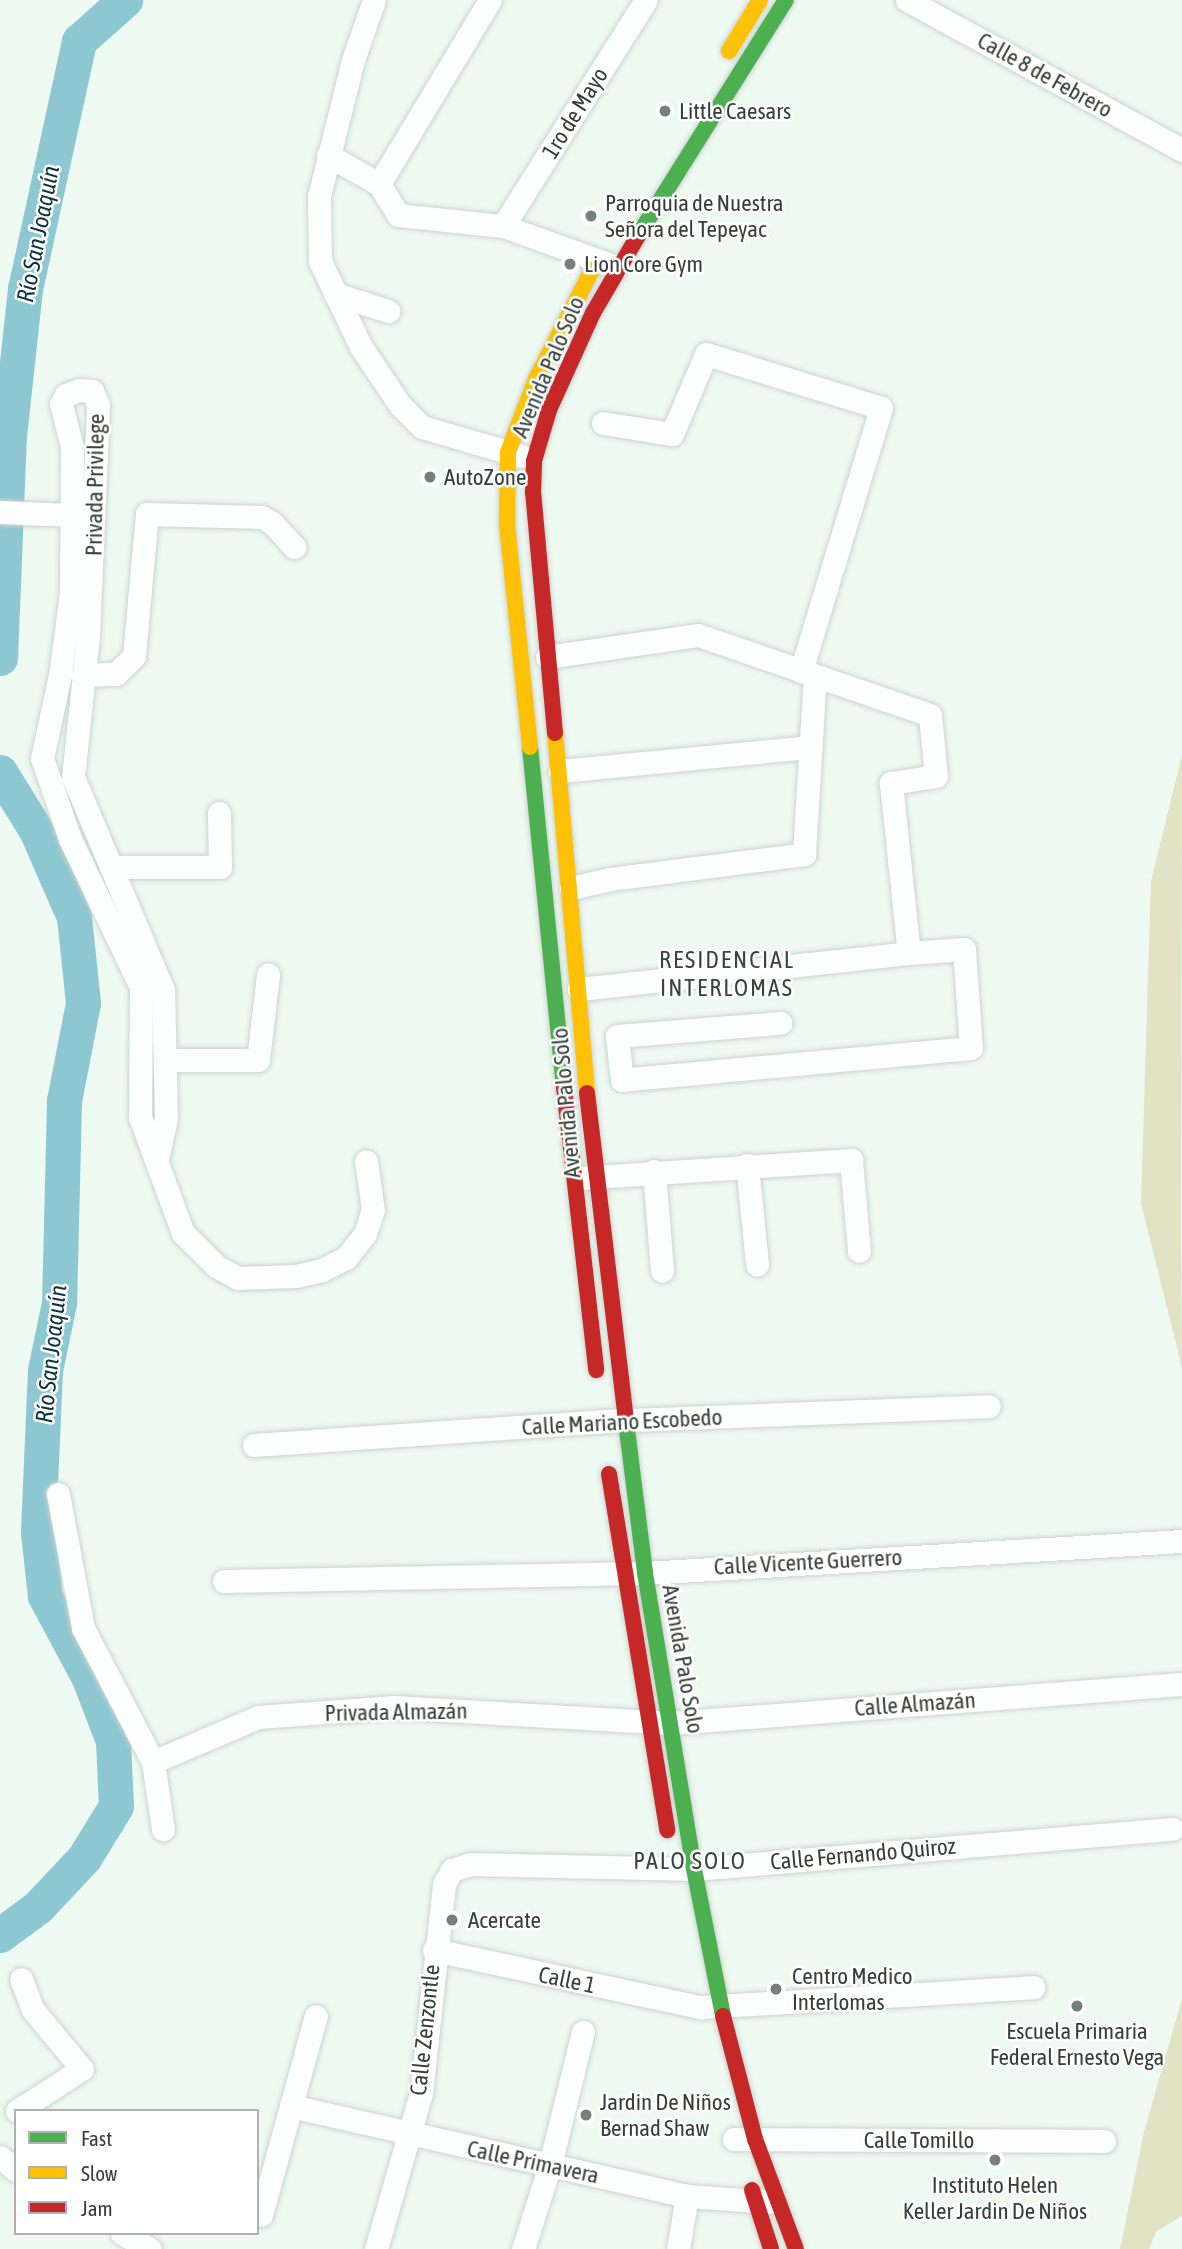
<!DOCTYPE html>
<html>
<head>
<meta charset="utf-8">
<style>
  body { margin:0 }
  #map { position:relative; width:1182px; height:2249px; overflow:hidden; background:#eef9f2; font-family:"Asap Condensed",sans-serif }
  div>[style] { position:absolute }
  .green>* { inset:0; background:#e2e2c5 }
  .river>* { height:35px; margin:-17.5px; padding:0 17.5px; transform-origin:17.5px; border-radius:17.5px; background:#8dc7d2 }
  .roads { filter:drop-shadow(0 0 2px #cbd4ce) drop-shadow(0 0 2px #cbd4ce) }
  .street>* { height:23px; margin:-11.5px; padding:0 11.5px; transform-origin:11.5px; border-radius:11.5px; background:#fcfefd }
  .fast>* { height:16px; margin:-8px; padding:0 8px; transform-origin:8px; border-radius:8px; background:#4caf50 }
  .slow>* { height:16px; margin:-8px; padding:0 8px; transform-origin:8px; border-radius:8px; background:#ffc107 }
  .jam>* { height:16px; margin:-8px; padding:0 8px; transform-origin:8px; border-radius:8px; background:#c62828 }
  .dots>* { width:19px; height:19px; translate:-50% -50%; box-sizing:border-box; border:4px solid #fff; border-radius:50% }
  span { translate:-50% -50%; white-space:nowrap; text-align:center; line-height:1.15; -webkit-text-stroke:5px #fff; paint-order:stroke }
  .street-label { font-size:23px; color:#363f39 }
  .poi-label { font-size:23px; color:#363f39 }
  .left { translate:0 -50%; text-align:left }
  .water-label { font-size:24px; color:#0c333b; font-style:italic }
  .neighbourhood-label { font-size:24px; color:#35463c; letter-spacing:2px }
  .legend { position:absolute; left:14px; top:2109px; width:245px; height:126px; box-sizing:border-box; background:#fff; border:2px solid #afb2b0; margin:0; padding:9px 12px; list-style:none; font-size:21px; color:#363f39 }
  .legend li { display:flex; align-items:center; gap:14px; height:35px }
  .legend b { width:35px; border:2px solid #afb2b0 }
</style>
</head>
<body>
<div id="map">
  <div class="green">
    <div style="clip-path:polygon(1182px 755px,1181px 1231px,1182px 1368px,1141px 1203px,1151px 881px)"></div>
    <div style="clip-path:polygon(1182px 1999px,1182px 2216px,1156px 2232px,1149px 2249px,1120px 2249px,1144px 2132px)"></div>
  </div>
  <div class="river">
    <div style="left:0;top:658px;width:222px;rotate:-87.7deg"></div>
    <div style="left:9px;top:436px;width:148px;rotate:-83.8deg"></div>
    <div style="left:25px;top:289px;width:254px;rotate:-77.7deg"></div>
    <div style="left:79px;top:41px;width:62px;rotate:-41.7deg"></div>
    <div style="left:0;top:772px;width:68px;rotate:58.2deg"></div>
    <div style="left:36px;top:830px;width:95px;rotate:66.4deg"></div>
    <div style="left:74px;top:917px;width:86px;rotate:84deg"></div>
    <div style="left:83px;top:1003px;width:100px;rotate:101deg"></div>
    <div style="left:64px;top:1101px;width:202px;rotate:91.4deg"></div>
    <div style="left:59px;top:1303px;width:68px;rotate:101.8deg"></div>
    <div style="left:45px;top:1370px;width:162px;rotate:92.5deg"></div>
    <div style="left:38px;top:1532px;width:64px;rotate:83.8deg"></div>
    <div style="left:45px;top:1596px;width:93px;rotate:61.8deg"></div>
    <div style="left:89px;top:1678px;width:67px;rotate:69.1deg"></div>
    <div style="left:113px;top:1741px;width:65px;rotate:87.4deg"></div>
    <div style="left:116px;top:1806px;width:61px;rotate:121.6deg"></div>
    <div style="left:84px;top:1858px;width:67px;rotate:133.2deg"></div>
    <div style="left:38px;top:1907px;width:47px;rotate:143.6deg"></div>
  </div>
  <div class="roads">
    <div class="street">
      <div style="left:374px;top:0;width:64px;rotate:109.3deg"></div>
      <div style="left:353px;top:60px;width:140px;rotate:104deg"></div>
      <div style="left:319px;top:196px;width:65px;rotate:89.1deg"></div>
      <div style="left:320px;top:261px;width:95px;rotate:64.5deg"></div>
      <div style="left:361px;top:347px;width:70px;rotate:56.1deg"></div>
      <div style="left:400px;top:405px;width:31px;rotate:45deg"></div>
      <div style="left:422px;top:427px;width:103px;rotate:16.3deg"></div>
      <div style="left:907px;top:0;width:313px;rotate:28.6deg"></div>
      <div style="left:328px;top:155px;width:59px;rotate:29.6deg"></div>
      <div style="left:379px;top:184px;width:36px;rotate:58deg"></div>
      <div style="left:398px;top:215px;width:106px;rotate:6deg"></div>
      <div style="left:503px;top:226px;width:121px;rotate:19.8deg"></div>
      <div style="left:379px;top:184px;width:215px;rotate:-58.9deg"></div>
      <div style="left:503px;top:226px;width:267px;rotate:-57.7deg"></div>
      <div style="left:335px;top:294px;width:56px;rotate:17.8deg"></div>
      <div style="left:603px;top:423px;width:70px;rotate:9.1deg"></div>
      <div style="left:672px;top:434px;width:87px;rotate:-67deg"></div>
      <div style="left:706px;top:354px;width:183px;rotate:17.1deg"></div>
      <div style="left:881px;top:408px;width:275px;rotate:106.9deg"></div>
      <div style="left:0;top:512px;width:72px;rotate:2.4deg"></div>
      <div style="left:72px;top:515px;width:14px;rotate:-17deg"></div>
      <div style="left:547px;top:657px;width:153px;rotate:-8.3deg"></div>
      <div style="left:698px;top:635px;width:245px;rotate:19deg"></div>
      <div style="left:930px;top:715px;width:61px;rotate:84.4deg"></div>
      <div style="left:936px;top:776px;width:46px;rotate:171.2deg"></div>
      <div style="left:891px;top:783px;width:171px;rotate:84deg"></div>
      <div style="left:909px;top:953px;width:55px;rotate:-4.2deg"></div>
      <div style="left:964px;top:949px;width:99px;rotate:86deg"></div>
      <div style="left:971px;top:1048px;width:350px;rotate:174.8deg"></div>
      <div style="left:622px;top:1080px;width:44px;rotate:-96.5deg"></div>
      <div style="left:617px;top:1036px;width:164px;rotate:-4.6deg"></div>
      <div style="left:83px;top:675px;width:33px;rotate:-2deg"></div>
      <div style="left:116px;top:674px;width:25px;rotate:-45deg"></div>
      <div style="left:134px;top:656px;width:143px;rotate:-84.8deg"></div>
      <div style="left:147px;top:514px;width:115px;rotate:1.5deg"></div>
      <div style="left:262px;top:517px;width:12px;rotate:31deg"></div>
      <div style="left:272px;top:523px;width:33px;rotate:47deg"></div>
      <div style="left:560px;top:771px;width:252px;rotate:-5.5deg"></div>
      <div style="left:111px;top:867px;width:109px"></div>
      <div style="left:220px;top:867px;width:54px;rotate:-91.1deg"></div>
      <div style="left:571px;top:888px;width:40px;rotate:-13deg"></div>
      <div style="left:610px;top:879px;width:196px;rotate:-7.3deg"></div>
      <div style="left:804px;top:854px;width:178px;rotate:-86.5deg"></div>
      <div style="left:579px;top:989px;width:332px;rotate:-6.2deg"></div>
      <div style="left:165px;top:1060px;width:93px"></div>
      <div style="left:258px;top:1060px;width:86px;rotate:-83.3deg"></div>
      <div style="left:157px;top:1159px;width:41px;rotate:-77.3deg"></div>
      <div style="left:166px;top:1119px;width:129px;rotate:-91.3deg"></div>
      <div style="left:163px;top:990px;width:231px;rotate:-112.9deg"></div>
      <div style="left:73px;top:777px;width:142px;rotate:-83.9deg"></div>
      <div style="left:88px;top:636px;width:231px;rotate:-87.5deg"></div>
      <div style="left:98px;top:405px;width:15px;rotate:-113deg"></div>
      <div style="left:92px;top:391px;width:13px;rotate:-176deg"></div>
      <div style="left:79px;top:390px;width:14px;rotate:159deg"></div>
      <div style="left:66px;top:395px;width:10px;rotate:119deg"></div>
      <div style="left:61px;top:404px;width:44px;rotate:75.7deg"></div>
      <div style="left:72px;top:447px;width:145px;rotate:90.4deg"></div>
      <div style="left:71px;top:592px;width:84px;rotate:97.5deg"></div>
      <div style="left:60px;top:675px;width:85px;rotate:102.2deg"></div>
      <div style="left:42px;top:758px;width:86px;rotate:70.9deg"></div>
      <div style="left:70px;top:839px;width:164px;rotate:64.4deg"></div>
      <div style="left:141px;top:987px;width:130px;rotate:90.4deg"></div>
      <div style="left:140px;top:1117px;width:124px;rotate:69.7deg"></div>
      <div style="left:183px;top:1233px;width:47px;rotate:45deg"></div>
      <div style="left:216px;top:1266px;width:25px;rotate:29deg"></div>
      <div style="left:238px;top:1278px;width:58px;rotate:-2deg"></div>
      <div style="left:296px;top:1276px;width:27px;rotate:-13deg"></div>
      <div style="left:322px;top:1270px;width:27px;rotate:-27deg"></div>
      <div style="left:346px;top:1258px;width:31px;rotate:-52deg"></div>
      <div style="left:365px;top:1234px;width:25px;rotate:-72deg"></div>
      <div style="left:373px;top:1210px;width:49px;rotate:-98.1deg"></div>
      <div style="left:747px;top:1165px;width:100px;rotate:84.2deg"></div>
      <div style="left:654px;top:1171px;width:100px;rotate:85.4deg"></div>
      <div style="left:580px;top:1178px;width:272px;rotate:-3.8deg"></div>
      <div style="left:851px;top:1160px;width:91px;rotate:85deg"></div>
      <div style="left:254px;top:1445px;width:349px;rotate:-3.9deg"></div>
      <div style="left:602px;top:1421px;width:387px;rotate:-2.2deg"></div>
      <div style="left:58px;top:1494px;width:136px;rotate:79.4deg"></div>
      <div style="left:83px;top:1628px;width:151px;rotate:62.4deg"></div>
      <div style="left:153px;top:1762px;width:68px;rotate:81.5deg"></div>
      <div style="left:224px;top:1581px;width:421px;rotate:-1.1deg"></div>
      <div style="left:645px;top:1573px;width:538px;rotate:-3.41deg"></div>
      <div style="left:153px;top:1762px;width:114px;rotate:-23.2deg"></div>
      <div style="left:258px;top:1717px;width:136px;rotate:-4.2deg"></div>
      <div style="left:394px;top:1707px;width:277px;rotate:3.3deg"></div>
      <div style="left:671px;top:1723px;width:512px;rotate:-4.36deg"></div>
      <div style="left:434px;top:1950px;width:273px;rotate:12.1deg"></div>
      <div style="left:701px;top:2007px;width:333px;rotate:-3.4deg"></div>
      <div style="left:291px;top:2106px;width:406px;rotate:12.8deg"></div>
      <div style="left:687px;top:2196px;width:83px;rotate:4.1deg"></div>
      <div style="left:17px;top:2111px;width:77px;rotate:-32.9deg"></div>
      <div style="left:82px;top:2069px;width:77px;rotate:-129.7deg"></div>
      <div style="left:33px;top:2010px;width:33px;rotate:-111deg"></div>
      <div style="left:734px;top:2139px;width:370px;rotate:0.3deg"></div>
      <div style="left:0;top:2157px;width:21px;rotate:39deg"></div>
      <div style="left:261px;top:2215px;width:206px;rotate:-74.6deg"></div>
      <div style="left:122px;top:2233px;width:32px;rotate:30deg"></div>
      <div style="left:376px;top:2249px;width:162px;rotate:-73.9deg"></div>
      <div style="left:421px;top:2093px;width:210px;rotate:-83.7deg"></div>
      <div style="left:444px;top:1884px;width:16px;rotate:-60deg"></div>
      <div style="left:452px;top:1870px;width:19px;rotate:-18deg"></div>
      <div style="left:470px;top:1864px;width:224px;rotate:1.3deg"></div>
      <div style="left:694px;top:1869px;width:480px;rotate:-4.8deg"></div>
      <div style="left:523px;top:2249px;width:88px;rotate:-72.2deg"></div>
      <div style="left:550px;top:2165px;width:137px;rotate:-76.1deg"></div>
      <div style="left:678px;top:2249px;width:54px;rotate:-80.4deg"></div>
    </div>
    <div class="fast">
      <div style="left:639px;top:234px;width:276px;rotate:-57.9deg"></div>
      <div style="left:530px;top:747px;width:342px;rotate:84.3deg"></div>
      <div style="left:625px;top:1414px;width:160px;rotate:82.8deg"></div>
      <div style="left:645px;top:1573px;width:300px;rotate:80.6deg"></div>
      <div style="left:694px;top:1869px;width:150px;rotate:78.8deg"></div>
    </div>
    <div class="slow">
      <div style="left:729px;top:51px;width:60px;rotate:-58.7deg"></div>
      <div style="left:555px;top:733px;width:361px;rotate:84.9deg"></div>
      <div style="left:530px;top:747px;width:224px;rotate:-95.9deg"></div>
      <div style="left:507px;top:524px;width:72px;rotate:-89.2deg"></div>
      <div style="left:508px;top:452px;width:78px;rotate:-69deg"></div>
      <div style="left:536px;top:379px;width:123px;rotate:-62.8deg"></div>
    </div>
    <div class="jam">
      <div style="left:555px;top:733px;width:241px;rotate:-95.2deg"></div>
      <div style="left:533px;top:493px;width:32px;rotate:-88deg"></div>
      <div style="left:534px;top:461px;width:53px;rotate:-73.6deg"></div>
      <div style="left:549px;top:410px;width:107px;rotate:-65.6deg"></div>
      <div style="left:593px;top:313px;width:91px;rotate:-59.8deg"></div>
      <div style="left:564px;top:1087px;width:285px;rotate:83.5deg"></div>
      <div style="left:587px;top:1093px;width:323px;rotate:83.2deg"></div>
      <div style="left:609px;top:1474px;width:361px;rotate:80.7deg"></div>
      <div style="left:723px;top:2016px;width:127px;rotate:75.4deg"></div>
      <div style="left:755px;top:2139px;width:117px;rotate:69.6deg"></div>
      <div style="left:752px;top:2190px;width:62px;rotate:72.1deg"></div>
    </div>
  </div>
  <div class="dots">
    <div style="left:665px;top:111px;background:#76807a"></div>
    <div style="left:591px;top:216px;background:#76807a"></div>
    <div style="left:570px;top:264px;background:#76807a"></div>
    <div style="left:430px;top:477px;background:#76807a"></div>
    <div style="left:452px;top:1920px;background:#76807a"></div>
    <div style="left:776px;top:1989px;background:#76807a"></div>
    <div style="left:1077px;top:2006px;background:#76807a"></div>
    <div style="left:586px;top:2115px;background:#76807a"></div>
    <div style="left:995px;top:2160px;background:#76807a"></div>
  </div>
  <div class="street-label">
    <span style="left:1045px;top:75px;rotate:29deg">Calle 8 de Febrero</span>
    <span style="left:575px;top:113px;rotate:-58deg">1ro de Mayo</span>
    <span style="left:548px;top:367px;rotate:-67deg">Avenida Palo Solo</span>
    <span style="left:95px;top:485px;rotate:-89deg">Privada Privilege</span>
    <span style="left:566px;top:1103px;rotate:-95deg">Avenida Palo Solo</span>
    <span style="left:622px;top:1422px;rotate:-3deg">Calle Mariano Escobedo</span>
    <span style="left:808px;top:1562px;rotate:-3deg">Calle Vicente Guerrero</span>
    <span style="left:683px;top:1659px;rotate:80deg">Avenida Palo Solo</span>
    <span style="left:915px;top:1704px;rotate:-4deg">Calle Almazán</span>
    <span style="left:396px;top:1712px;rotate:-1deg">Privada Almazán</span>
    <span style="left:863px;top:1854px;rotate:-5deg">Calle Fernando Quiroz</span>
    <span style="left:567px;top:1980px;rotate:12deg">Calle 1</span>
    <span style="left:425px;top:2030px;rotate:-84deg">Calle Zenzontle</span>
    <span style="left:919px;top:2140px">Calle Tomillo</span>
    <span style="left:533px;top:2162px;rotate:12deg">Calle Primavera</span>
  </div>
  <div class="poi-label">
    <span class="left" style="left:679px;top:111px">Little Caesars</span>
    <span class="left" style="left:605px;top:216px">Parroquia de Nuestra<br>Señora del Tepeyac</span>
    <span class="left" style="left:584px;top:264px">Lion Core Gym</span>
    <span class="left" style="left:444px;top:477px">AutoZone</span>
    <span class="left" style="left:468px;top:1920px">Acercate</span>
    <span class="left" style="left:792px;top:1989px">Centro Medico<br>Interlomas</span>
    <span style="left:1077px;top:2044px">Escuela Primaria<br>Federal Ernesto Vega</span>
    <span class="left" style="left:600px;top:2115px">Jardin De Niños<br>Bernad Shaw</span>
    <span style="left:995px;top:2198px">Instituto Helen<br>Keller Jardin De Niños</span>
  </div>
  <div class="water-label">
    <span style="left:38px;top:234px;rotate:-79deg">Río San Joaquín</span>
    <span style="left:51px;top:1354px;rotate:-84deg">Río San Joaquín</span>
  </div>
  <div class="neighbourhood-label">
    <span style="left:727px;top:974px">RESIDENCIAL<br>INTERLOMAS</span>
    <span style="left:690px;top:1861px">PALO SOLO</span>
  </div>
  <ul class="legend">
  <li><b style="height:9px;background:#4caf50"></b>Fast</li>
  <li><b style="height:9px;background:#ffc107"></b>Slow</li>
  <li><b style="height:9px;background:#c62828"></b>Jam</li>
  </ul>
</div>
</body>
</html>
